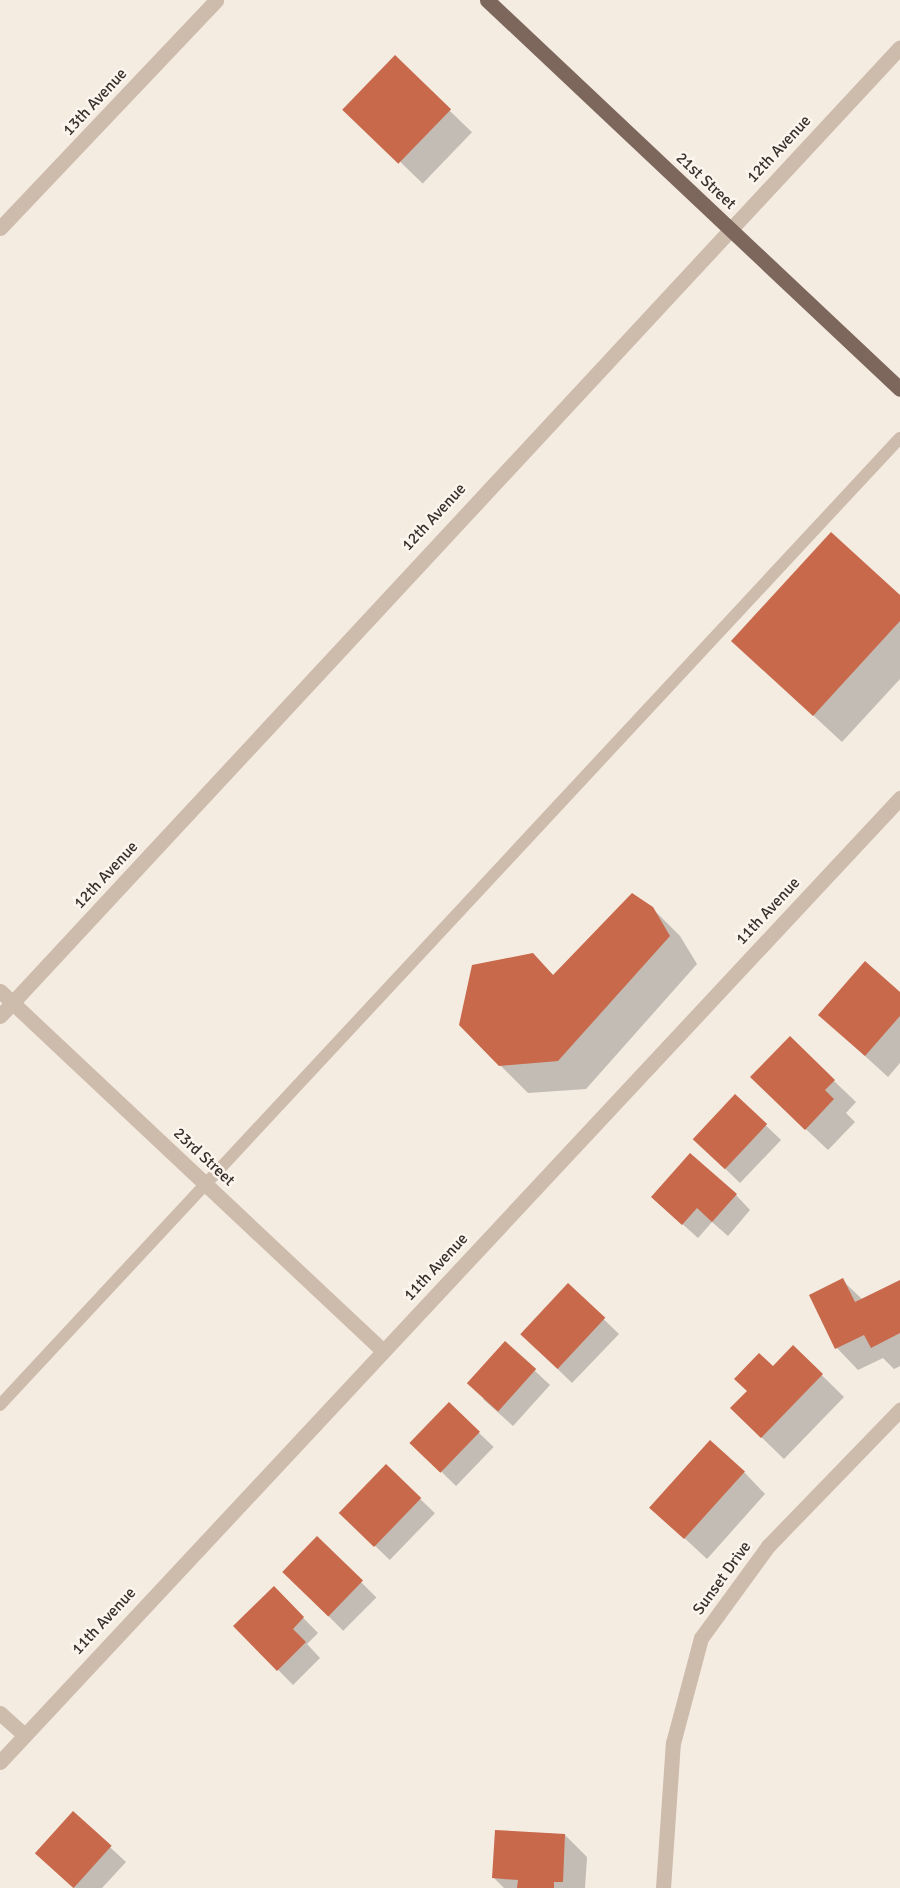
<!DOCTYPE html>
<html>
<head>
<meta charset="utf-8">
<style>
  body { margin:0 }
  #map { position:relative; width:900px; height:1888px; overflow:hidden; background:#f4ebe1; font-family:Signika,sans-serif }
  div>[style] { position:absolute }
  .shadow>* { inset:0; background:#0003; transform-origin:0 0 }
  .building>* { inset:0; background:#c8694b; transform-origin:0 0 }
  .lane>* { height:12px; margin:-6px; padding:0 6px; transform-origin:6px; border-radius:6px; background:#cdbbac }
  .street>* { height:15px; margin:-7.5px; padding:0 7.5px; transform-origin:7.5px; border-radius:7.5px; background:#cdbbac }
  .primary>* { height:15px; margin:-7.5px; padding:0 7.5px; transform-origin:7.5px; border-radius:7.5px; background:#7d675c }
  span { translate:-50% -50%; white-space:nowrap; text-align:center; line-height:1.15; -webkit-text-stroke:5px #fbf5ee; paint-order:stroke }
  .street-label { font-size:16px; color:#3b302b }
</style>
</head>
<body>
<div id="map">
  <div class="shadow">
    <div style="left:395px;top:58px;width:107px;height:71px;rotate:44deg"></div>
    <div style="clip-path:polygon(900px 597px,900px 679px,842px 742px,733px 641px)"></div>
    <div style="clip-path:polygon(652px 908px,680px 936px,697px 964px,586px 1089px,528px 1093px,500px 1065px,533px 954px,554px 976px)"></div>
    <div style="clip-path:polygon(900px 994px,900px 1063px,888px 1077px,820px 1015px)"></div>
    <div style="clip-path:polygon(834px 1081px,856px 1102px,846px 1113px,855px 1122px,828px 1150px,774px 1099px)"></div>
    <div style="clip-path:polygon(735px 1096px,781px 1140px,740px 1183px,709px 1153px)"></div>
    <div style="clip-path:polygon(736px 1195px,750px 1210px,728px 1236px,712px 1222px,698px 1238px,668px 1211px)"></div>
    <div style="clip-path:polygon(842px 1280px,863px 1300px,900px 1282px,900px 1366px,894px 1369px,883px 1358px,858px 1370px,837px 1348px,811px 1296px)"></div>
    <div style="clip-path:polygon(568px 1285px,619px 1334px,572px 1383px,536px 1348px)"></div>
    <div style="clip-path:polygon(505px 1343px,550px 1385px,513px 1426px,483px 1399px)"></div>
    <div style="clip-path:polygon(793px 1347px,844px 1397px,784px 1459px,754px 1430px,748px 1391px)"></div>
    <div style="left:449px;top:1404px;width:62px;height:54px;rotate:44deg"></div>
    <div style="left:386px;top:1466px;width:68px;height:65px;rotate:44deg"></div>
    <div style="clip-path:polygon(744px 1472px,765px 1494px,707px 1559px,652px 1508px)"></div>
    <div style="left:317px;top:1538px;width:84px;height:47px;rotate:45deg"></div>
    <div style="clip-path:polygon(274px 1588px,318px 1633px,307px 1644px,320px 1658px,293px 1685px,235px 1626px)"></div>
    <div style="clip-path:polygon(73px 1813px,126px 1862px,102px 1888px,75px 1888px,52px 1867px)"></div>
    <div style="clip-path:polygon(565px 1835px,587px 1857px,585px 1888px,504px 1888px,494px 1878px)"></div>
  </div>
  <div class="building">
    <div style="left:395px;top:55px;width:78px;height:76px;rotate:44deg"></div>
    <div style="clip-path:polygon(831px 532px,900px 595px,900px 621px,813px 716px,731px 641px)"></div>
    <div style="clip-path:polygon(632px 893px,653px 907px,670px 936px,558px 1061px,499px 1066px,459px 1025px,472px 965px,533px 953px,553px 975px)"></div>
    <div style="clip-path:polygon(865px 961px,900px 992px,900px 1016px,865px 1056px,818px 1015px)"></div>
    <div style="clip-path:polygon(790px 1036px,835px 1080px,825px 1090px,834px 1099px,805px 1130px,750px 1077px)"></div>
    <div style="left:735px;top:1094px;width:44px;height:62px;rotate:43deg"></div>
    <div style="clip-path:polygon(690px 1153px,737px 1194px,712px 1222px,697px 1208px,682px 1225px,651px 1197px)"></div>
    <div style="clip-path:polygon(843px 1278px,855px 1302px,900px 1280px,900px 1333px,871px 1348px,864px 1335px,835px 1349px,809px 1295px)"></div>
    <div style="left:568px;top:1283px;width:51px;height:70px;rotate:43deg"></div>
    <div style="left:505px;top:1341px;width:42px;height:57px;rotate:42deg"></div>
    <div style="clip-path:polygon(793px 1345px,823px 1374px,761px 1438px,730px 1408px,747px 1391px,734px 1379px,759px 1353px,773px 1366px)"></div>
    <div style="left:449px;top:1402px;width:43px;height:57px;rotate:44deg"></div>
    <div style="left:710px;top:1440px;width:47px;height:91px;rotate:42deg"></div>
    <div style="left:386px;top:1464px;width:49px;height:68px;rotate:44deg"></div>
    <div style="left:317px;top:1536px;width:64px;height:50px;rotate:44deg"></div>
    <div style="clip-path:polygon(274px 1586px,304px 1617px,293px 1629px,306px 1642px,277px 1671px,233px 1626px)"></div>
    <div style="left:73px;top:1811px;width:52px;height:57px;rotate:42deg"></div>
    <div style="clip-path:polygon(495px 1830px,565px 1834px,563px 1882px,554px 1882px,554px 1888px,517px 1888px,518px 1880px,492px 1878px)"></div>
  </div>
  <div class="lane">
    <div style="left:0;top:1405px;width:1321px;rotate:-47.06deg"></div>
  </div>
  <div class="street">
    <div style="left:0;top:228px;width:314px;rotate:-46.5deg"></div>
    <div style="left:0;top:991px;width:524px;rotate:43.22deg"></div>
    <div style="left:0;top:1016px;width:1322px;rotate:-47.11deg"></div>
    <div style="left:0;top:1713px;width:31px;rotate:42deg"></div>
    <div style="left:0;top:1762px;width:1319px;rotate:-46.97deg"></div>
    <div style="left:663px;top:1888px;width:145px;rotate:-86.1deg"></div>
    <div style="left:673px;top:1743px;width:109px;rotate:-75.1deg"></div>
    <div style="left:701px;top:1638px;width:114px;rotate:-53.9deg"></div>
    <div style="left:768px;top:1546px;width:190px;rotate:-45.9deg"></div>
  </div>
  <div class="primary">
    <div style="left:487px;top:0;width:567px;rotate:43.29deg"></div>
  </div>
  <div class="street-label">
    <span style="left:95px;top:102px;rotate:-47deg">13th Avenue</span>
    <span style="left:779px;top:149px;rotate:-47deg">12th Avenue</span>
    <span style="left:706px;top:181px;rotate:43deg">21st Street</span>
    <span style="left:434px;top:517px;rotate:-47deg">12th Avenue</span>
    <span style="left:106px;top:875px;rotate:-47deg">12th Avenue</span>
    <span style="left:768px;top:911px;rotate:-47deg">11th Avenue</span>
    <span style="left:204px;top:1157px;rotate:43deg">23rd Street</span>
    <span style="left:436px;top:1267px;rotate:-47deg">11th Avenue</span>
    <span style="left:722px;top:1578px;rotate:-54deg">Sunset Drive</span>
    <span style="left:104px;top:1621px;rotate:-47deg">11th Avenue</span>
  </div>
</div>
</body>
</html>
